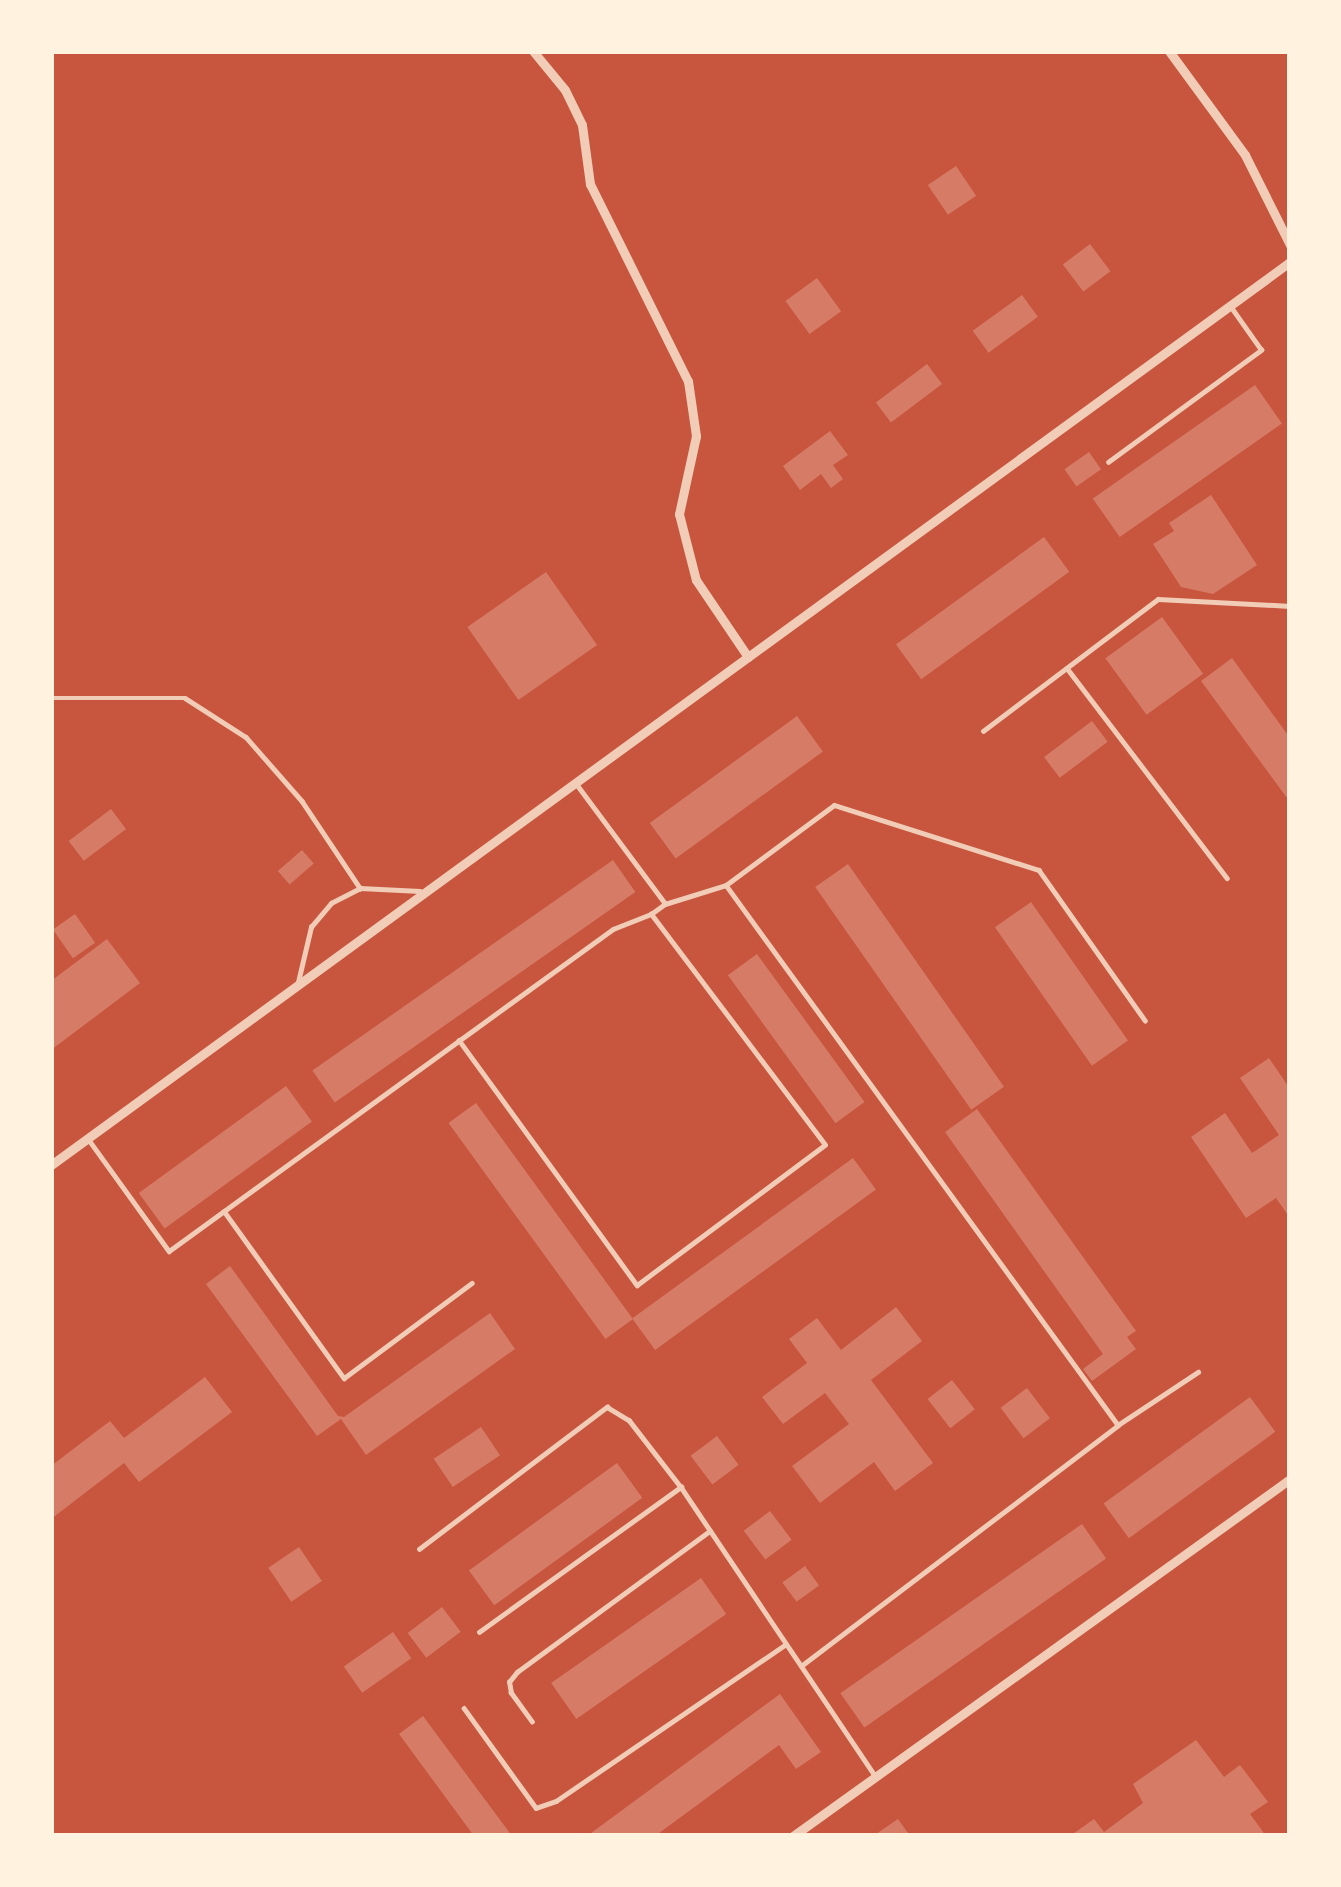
<!DOCTYPE html>
<html>
<head>
<meta charset="utf-8">
<style>
  body { margin:0 }
  #map { position:relative; width:1341px; height:1887px; overflow:hidden; background:#c8553d; font-family:Inter,sans-serif }
  div>[style] { position:absolute }
  .building>* { inset:0; background:#d67c66; transform-origin:0 0 }
  .service>* { height:4.5px; margin:-2.25px; padding:0 2.25px; transform-origin:2.25px; border-radius:2.25px; background:#f1ccb7 }
  .minor>* { height:9px; margin:-4.5px; padding:0 4.5px; transform-origin:4.5px; border-radius:4.5px; background:#f1ccb7 }
  span { translate:-50% -50%; white-space:nowrap; text-align:center; line-height:1.15; -webkit-text-stroke:12px #fff3e0; paint-order:stroke }
  .frame { position:absolute; inset:0; border:54px solid #fff3e0; pointer-events:none }
</style>
</head>
<body>
<div id="map">
  <div class="building">
    <div style="left:956px;top:166px;width:36px;height:34px;rotate:56deg"></div>
    <div style="left:1090px;top:244px;width:34px;height:34px;rotate:53deg"></div>
    <div style="left:817px;top:278px;width:41px;height:39px;rotate:54deg"></div>
    <div style="left:1022px;top:295px;width:27px;height:61px;rotate:54deg"></div>
    <div style="left:927px;top:364px;width:25px;height:64px;rotate:53deg"></div>
    <div style="left:1255px;top:385px;width:47px;height:198px;rotate:55deg"></div>
    <div style="clip-path:polygon(830px 431px,848px 455px,833px 465px,843px 479px,831px 488px,821px 474px,800px 490px,783px 466px)"></div>
    <div style="left:1089px;top:452px;width:21px;height:30px;rotate:55deg"></div>
    <div style="clip-path:polygon(1211px 495px,1257px 565px,1213px 594px,1181px 587px,1153px 544px,1174px 531px,1169px 523px)"></div>
    <div style="left:1044px;top:537px;width:43px;height:183px;rotate:54deg"></div>
    <div style="left:546px;top:572px;width:89px;height:96px;rotate:55deg"></div>
    <div style="left:1162px;top:617px;width:70px;height:70px;rotate:54deg"></div>
    <div style="clip-path:polygon(1232px 658px,1290px 738px,1290px 802px,1201px 681px)"></div>
    <div style="left:797px;top:716px;width:44px;height:182px;rotate:54deg"></div>
    <div style="left:1092px;top:721px;width:26px;height:60px;rotate:53deg"></div>
    <div style="left:111px;top:809px;width:25px;height:53px;rotate:53deg"></div>
    <div style="left:302px;top:850px;width:18px;height:32px;rotate:49deg"></div>
    <div style="left:613px;top:860px;width:39px;height:367px;rotate:55deg"></div>
    <div style="left:848px;top:864px;width:272px;height:40px;rotate:55deg"></div>
    <div style="left:1031px;top:902px;width:169px;height:44px;rotate:55deg"></div>
    <div style="left:75px;top:914px;width:35px;height:27px;rotate:55deg"></div>
    <div style="clip-path:polygon(107px 939px,140px 983px,51px 1050px,51px 981px)"></div>
    <div style="left:757px;top:954px;width:183px;height:36px;rotate:54deg"></div>
    <div style="clip-path:polygon(1269px 1058px,1290px 1089px,1290px 1218px,1276px 1198px,1246px 1218px,1191px 1137px,1225px 1113px,1252px 1153px,1279px 1135px,1240px 1078px)"></div>
    <div style="left:286px;top:1086px;width:44px;height:182px;rotate:54deg"></div>
    <div style="left:476px;top:1103px;width:267px;height:34px;rotate:54deg"></div>
    <div style="clip-path:polygon(977px 1109px,1136px 1331px,1127px 1337px,1136px 1349px,1092px 1381px,1083px 1369px,1103px 1354px,945px 1132px)"></div>
    <div style="left:853px;top:1158px;width:39px;height:273px;rotate:54deg"></div>
    <div style="clip-path:polygon(230px 1266px,338px 1416px,344px 1417px,490px 1313px,515px 1349px,366px 1455px,341px 1419px,317px 1436px,206px 1284px)"></div>
    <div style="clip-path:polygon(896px 1307px,922px 1341px,871px 1380px,933px 1463px,895px 1491px,874px 1462px,820px 1503px,792px 1466px,849px 1424px,825px 1393px,783px 1424px,762px 1397px,807px 1363px,789px 1339px,817px 1318px,841px 1350px)"></div>
    <div style="clip-path:polygon(205px 1377px,232px 1412px,139px 1482px,124px 1463px,51px 1519px,51px 1466px,110px 1421px,124px 1438px)"></div>
    <div style="left:952px;top:1380px;width:37px;height:31px;rotate:52deg"></div>
    <div style="left:1027px;top:1388px;width:38px;height:33px;rotate:53deg"></div>
    <div style="left:1250px;top:1397px;width:43px;height:181px;rotate:54deg"></div>
    <div style="left:481px;top:1427px;width:34px;height:57px;rotate:56deg"></div>
    <div style="left:717px;top:1436px;width:36px;height:33px;rotate:53deg"></div>
    <div style="left:617px;top:1463px;width:43px;height:183px;rotate:54deg"></div>
    <div style="left:770px;top:1511px;width:36px;height:33px;rotate:53deg"></div>
    <div style="left:1082px;top:1524px;width:42px;height:295px;rotate:55deg"></div>
    <div style="left:299px;top:1547px;width:41px;height:37px;rotate:56deg"></div>
    <div style="left:805px;top:1566px;width:24px;height:28px;rotate:54deg"></div>
    <div style="left:701px;top:1578px;width:44px;height:183px;rotate:55deg"></div>
    <div style="left:442px;top:1607px;width:31px;height:43px;rotate:53deg"></div>
    <div style="left:393px;top:1632px;width:32px;height:60px;rotate:55deg"></div>
    <div style="clip-path:polygon(780px 1694px,821px 1752px,796px 1769px,779px 1745px,655px 1836px,587px 1836px)"></div>
    <div style="clip-path:polygon(423px 1716px,512px 1836px,474px 1836px,399px 1734px)"></div>
    <div style="clip-path:polygon(1196px 1740px,1224px 1777px,1240px 1765px,1268px 1802px,1250px 1814px,1266px 1836px,1070px 1836px,1094px 1819px,1104px 1832px,1143px 1803px,1133px 1784px)"></div>
    <div style="clip-path:polygon(898px 1819px,910px 1836px,873px 1836px)"></div>
  </div>
  <div class="service">
    <div style="left:1108px;top:462px;width:190px;rotate:-36.2deg"></div>
    <div style="left:1261px;top:350px;width:54px;rotate:-125.2deg"></div>
    <div style="left:1067px;top:668px;width:264px;rotate:52.7deg"></div>
    <div style="left:51px;top:698px;width:134px"></div>
    <div style="left:185px;top:698px;width:72px;rotate:32.6deg"></div>
    <div style="left:246px;top:737px;width:85px;rotate:48.8deg"></div>
    <div style="left:302px;top:801px;width:105px;rotate:56.3deg"></div>
    <div style="left:983px;top:731px;width:219px;rotate:-37deg"></div>
    <div style="left:1158px;top:599px;width:132px;rotate:3deg"></div>
    <div style="left:726px;top:885px;width:667px;rotate:54.02deg"></div>
    <div style="left:665px;top:904px;width:64px;rotate:-17.3deg"></div>
    <div style="left:726px;top:885px;width:134px;rotate:-36.5deg"></div>
    <div style="left:834px;top:805px;width:215px;rotate:17.6deg"></div>
    <div style="left:1039px;top:870px;width:184px;rotate:54.8deg"></div>
    <div style="left:298px;top:982px;width:57px;rotate:-76.7deg"></div>
    <div style="left:311px;top:927px;width:31px;rotate:-50deg"></div>
    <div style="left:331px;top:903px;width:33px;rotate:-27deg"></div>
    <div style="left:360px;top:888px;width:60px;rotate:2.9deg"></div>
    <div style="left:459px;top:1040px;width:303px;rotate:54deg"></div>
    <div style="left:637px;top:1285px;width:234px;rotate:-36.7deg"></div>
    <div style="left:825px;top:1145px;width:289px;rotate:-127deg"></div>
    <div style="left:89px;top:1140px;width:137px;rotate:54.2deg"></div>
    <div style="left:169px;top:1251px;width:548px;rotate:-35.95deg"></div>
    <div style="left:613px;top:929px;width:41px;rotate:-21.5deg"></div>
    <div style="left:651px;top:914px;width:17px;rotate:-36deg"></div>
    <div style="left:665px;top:904px;width:151px;rotate:-126.6deg"></div>
    <div style="left:224px;top:1211px;width:206px;rotate:54.3deg"></div>
    <div style="left:344px;top:1378px;width:159px;rotate:-36.6deg"></div>
    <div style="left:419px;top:1549px;width:236px;rotate:-37.1deg"></div>
    <div style="left:607px;top:1407px;width:26px;rotate:31deg"></div>
    <div style="left:629px;top:1420px;width:85px;rotate:52.2deg"></div>
    <div style="left:681px;top:1487px;width:349px;rotate:56.1deg"></div>
    <div style="left:479px;top:1632px;width:249px;rotate:-35.7deg"></div>
    <div style="left:801px;top:1666px;width:398px;rotate:-37.2deg"></div>
    <div style="left:1118px;top:1425px;width:96px;rotate:-33.5deg"></div>
    <div style="left:464px;top:1708px;width:123px;rotate:54.2deg"></div>
    <div style="left:536px;top:1808px;width:21px;rotate:-19deg"></div>
    <div style="left:556px;top:1801px;width:278px;rotate:-34.3deg"></div>
    <div style="left:532px;top:1722px;width:36px;rotate:-126deg"></div>
    <div style="left:511px;top:1693px;width:11px;rotate:-100deg"></div>
    <div style="left:509px;top:1682px;width:13px;rotate:-51deg"></div>
    <div style="left:517px;top:1672px;width:239px;rotate:-36.2deg"></div>
  </div>
  <div class="minor">
    <div style="left:533px;top:51px;width:50px;rotate:50.6deg"></div>
    <div style="left:565px;top:90px;width:39px;rotate:64deg"></div>
    <div style="left:582px;top:125px;width:60px;rotate:82.3deg"></div>
    <div style="left:590px;top:184px;width:220px;rotate:63.6deg"></div>
    <div style="left:688px;top:381px;width:56px;rotate:81.7deg"></div>
    <div style="left:696px;top:436px;width:80px;rotate:102.3deg"></div>
    <div style="left:679px;top:514px;width:68px;rotate:75.6deg"></div>
    <div style="left:696px;top:580px;width:93px;rotate:56deg"></div>
    <div style="left:1169px;top:51px;width:129px;rotate:53.8deg"></div>
    <div style="left:1245px;top:155px;width:101px;rotate:63.4deg"></div>
    <div style="left:51px;top:1165px;width:1533px;rotate:-36.09deg"></div>
    <div style="left:793px;top:1836px;width:612px;rotate:-35.69deg"></div>
  </div>
  <div class="frame"></div>
</div>
</body>
</html>
